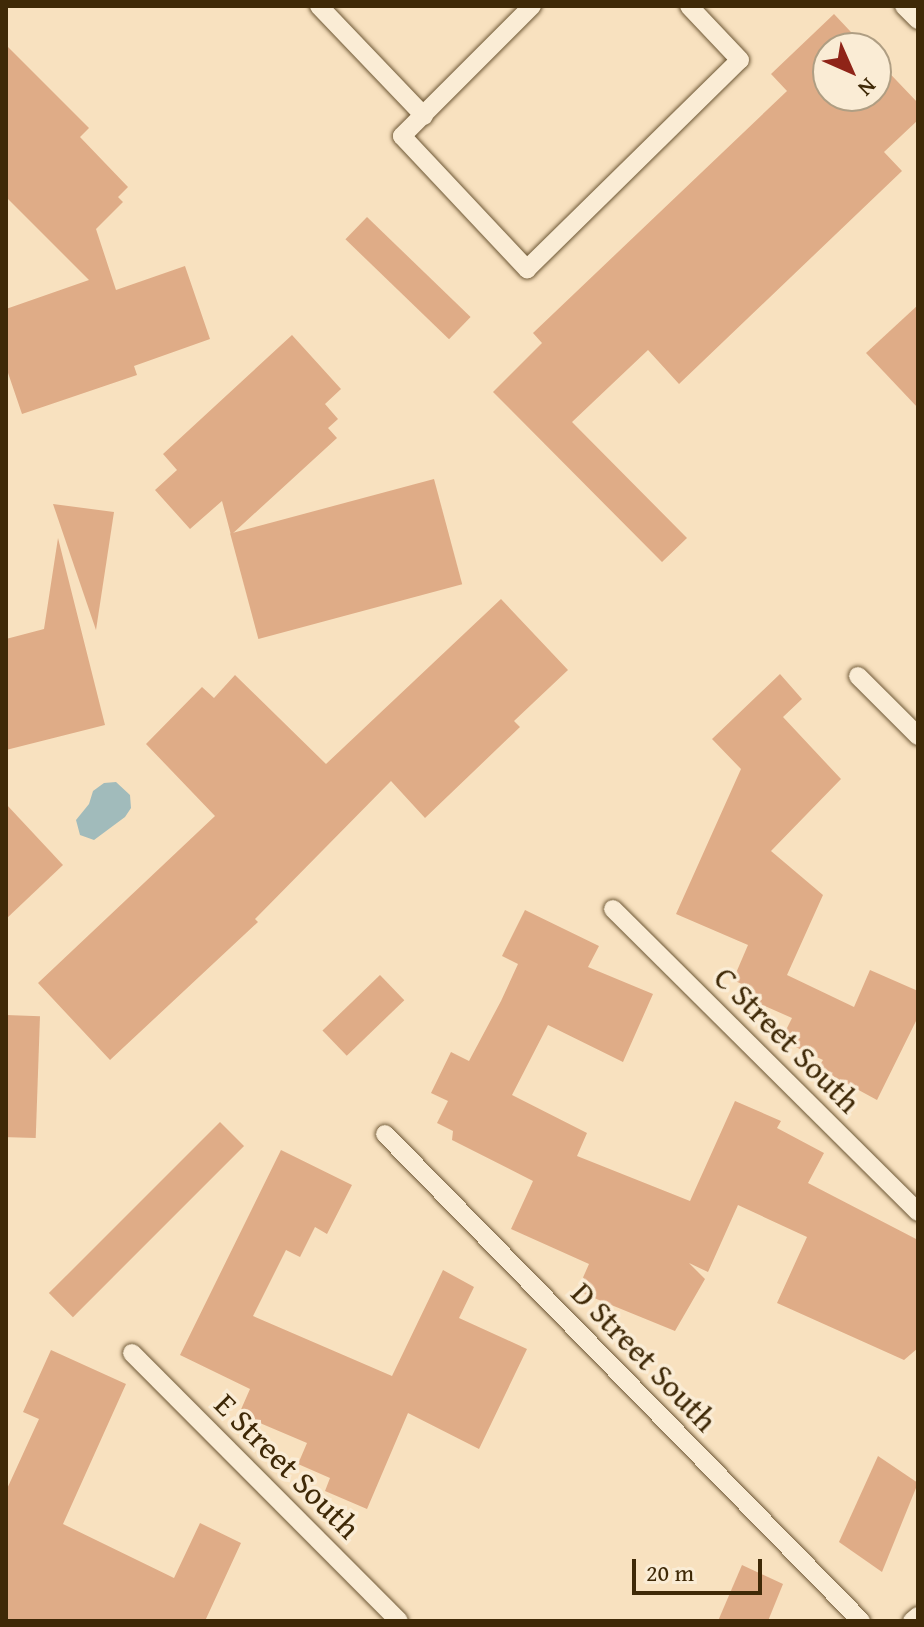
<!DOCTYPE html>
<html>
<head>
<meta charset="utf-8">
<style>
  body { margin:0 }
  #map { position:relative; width:924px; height:1627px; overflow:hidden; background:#f8e1bf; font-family:"Gentium Book Plus",serif }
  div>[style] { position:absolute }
  .water>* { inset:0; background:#a1bbbb }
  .building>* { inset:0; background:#dfac87; transform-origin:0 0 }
  .roads { filter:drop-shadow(0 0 2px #6d5735) drop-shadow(0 0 2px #6d5735) }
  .lane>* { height:18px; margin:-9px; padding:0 9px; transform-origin:9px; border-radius:9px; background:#faecd5 }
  span { translate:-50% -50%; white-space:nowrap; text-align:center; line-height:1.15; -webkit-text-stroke:7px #faecd5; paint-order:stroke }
  .street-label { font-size:32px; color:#3f2907 }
  .frame { position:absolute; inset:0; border:8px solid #3f2907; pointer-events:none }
  .north { position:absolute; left:812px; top:32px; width:80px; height:80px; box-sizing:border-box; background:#faecd5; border:2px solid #af9e83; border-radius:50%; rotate:135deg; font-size:22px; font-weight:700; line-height:32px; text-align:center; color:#3f2907 }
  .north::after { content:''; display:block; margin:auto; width:28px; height:36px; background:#8f2418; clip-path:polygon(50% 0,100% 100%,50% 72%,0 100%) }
  .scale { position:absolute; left:632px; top:1559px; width:130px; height:36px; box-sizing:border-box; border:4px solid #3f2907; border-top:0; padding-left:10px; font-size:24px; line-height:28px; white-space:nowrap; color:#3f2907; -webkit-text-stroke:6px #faecd5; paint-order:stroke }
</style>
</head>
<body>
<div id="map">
  <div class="water">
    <div style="clip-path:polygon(116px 782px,130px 795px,131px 808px,125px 817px,94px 840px,80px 835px,76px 820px,89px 804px,93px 791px,104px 783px)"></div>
  </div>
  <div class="building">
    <div style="clip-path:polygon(834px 14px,866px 48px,828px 48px,828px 96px,876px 96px,876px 59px,918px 103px,918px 120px,884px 152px,902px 171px,679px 384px,648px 350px,572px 422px,687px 538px,662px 562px,493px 392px,542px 343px,533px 333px,787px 91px,771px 74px)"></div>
    <div style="clip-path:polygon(6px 45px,89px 128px,80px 137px,128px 187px,118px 197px,123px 202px,96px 229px,116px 290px,185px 266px,210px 339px,134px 366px,137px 375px,22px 414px,6px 367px,6px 309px,89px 280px,6px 197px)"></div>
    <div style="left:367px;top:217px;width:144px;height:31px;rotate:44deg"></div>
    <div style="clip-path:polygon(918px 305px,918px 408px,866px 353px)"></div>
    <div style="clip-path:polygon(292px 335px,341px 389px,325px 404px,338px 419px,328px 428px,337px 438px,231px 535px,222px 501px,190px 529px,155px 490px,177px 470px,163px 454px)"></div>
    <div style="left:434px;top:479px;width:109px;height:211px;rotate:75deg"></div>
    <div style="clip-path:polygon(53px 504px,114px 512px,96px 630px)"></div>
    <div style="clip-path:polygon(58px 538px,105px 725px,6px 750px,6px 639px,44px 629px)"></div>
    <div style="clip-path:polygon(501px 599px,568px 670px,514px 721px,520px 727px,425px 818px,391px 781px,255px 919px,258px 922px,110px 1060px,38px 983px,215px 816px,146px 744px,202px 687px,214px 698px,235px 675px,326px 764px)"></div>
    <div style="clip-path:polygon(780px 674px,802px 699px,783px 717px,841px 779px,771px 851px,823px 895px,787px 975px,854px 1007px,870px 970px,918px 991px,918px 1017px,877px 1100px,818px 1068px,823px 1060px,781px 1040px,792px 1018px,749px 999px,753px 989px,733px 980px,748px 945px,676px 914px,741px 769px,712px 739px)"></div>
    <div style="clip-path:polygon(6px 804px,63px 865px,6px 919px)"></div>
    <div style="clip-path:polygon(525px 910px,599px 946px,588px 967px,653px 994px,623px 1062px,548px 1025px,512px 1095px,587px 1133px,577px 1156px,690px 1201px,735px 1101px,781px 1121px,777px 1128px,824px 1153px,808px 1183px,918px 1240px,918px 1348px,904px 1360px,777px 1303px,807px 1237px,738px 1205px,708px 1272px,689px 1263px,705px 1279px,675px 1331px,577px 1291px,589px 1264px,511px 1229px,533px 1181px,452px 1140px,453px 1131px,437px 1123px,448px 1101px,431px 1093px,451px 1052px,469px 1061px,501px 1001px,518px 964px,502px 956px)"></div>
    <div style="left:380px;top:975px;width:35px;height:80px;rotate:46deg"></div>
    <div style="left:6px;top:1015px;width:34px;height:122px;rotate:2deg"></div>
    <div style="left:220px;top:1122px;width:34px;height:242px;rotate:45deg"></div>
    <div style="clip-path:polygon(281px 1150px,352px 1185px,327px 1234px,315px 1227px,300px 1257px,286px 1250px,253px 1316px,392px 1376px,443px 1270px,474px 1287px,459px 1318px,527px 1349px,479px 1449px,408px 1413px,367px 1509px,325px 1491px,330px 1478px,298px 1464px,307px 1443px,239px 1414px,250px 1389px,180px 1355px)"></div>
    <div style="clip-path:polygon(51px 1350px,126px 1384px,63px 1524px,174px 1578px,200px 1523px,241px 1543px,205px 1621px,6px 1621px,6px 1491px,39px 1419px,23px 1412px)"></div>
    <div style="clip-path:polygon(878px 1456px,918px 1483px,882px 1572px,839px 1542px)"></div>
    <div style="clip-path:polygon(742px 1565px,783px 1584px,768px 1621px,718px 1621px)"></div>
  </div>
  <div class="roads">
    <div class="lane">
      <div style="left:319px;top:6px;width:152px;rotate:46.3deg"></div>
      <div style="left:532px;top:6px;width:184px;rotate:135deg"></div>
      <div style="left:402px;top:136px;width:183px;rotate:46.8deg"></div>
      <div style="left:527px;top:269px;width:298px;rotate:-44.5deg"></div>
      <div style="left:740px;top:60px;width:74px;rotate:-133.4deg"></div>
      <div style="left:904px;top:6px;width:20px;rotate:45deg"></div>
      <div style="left:858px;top:676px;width:85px;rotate:45deg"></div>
      <div style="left:613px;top:909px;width:430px;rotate:44.8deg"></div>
      <div style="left:385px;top:1134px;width:681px;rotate:45.65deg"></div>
      <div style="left:132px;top:1353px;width:378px;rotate:45.1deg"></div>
      <div style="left:912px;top:1621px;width:8px;rotate:-40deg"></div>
    </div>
  </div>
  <div class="street-label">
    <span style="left:787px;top:1040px;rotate:45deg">C Street South</span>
    <span style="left:644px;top:1357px;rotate:46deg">D Street South</span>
    <span style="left:287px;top:1466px;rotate:45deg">E Street South</span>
  </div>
  <div class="frame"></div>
  <div class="north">N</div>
  <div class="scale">20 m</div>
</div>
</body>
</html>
